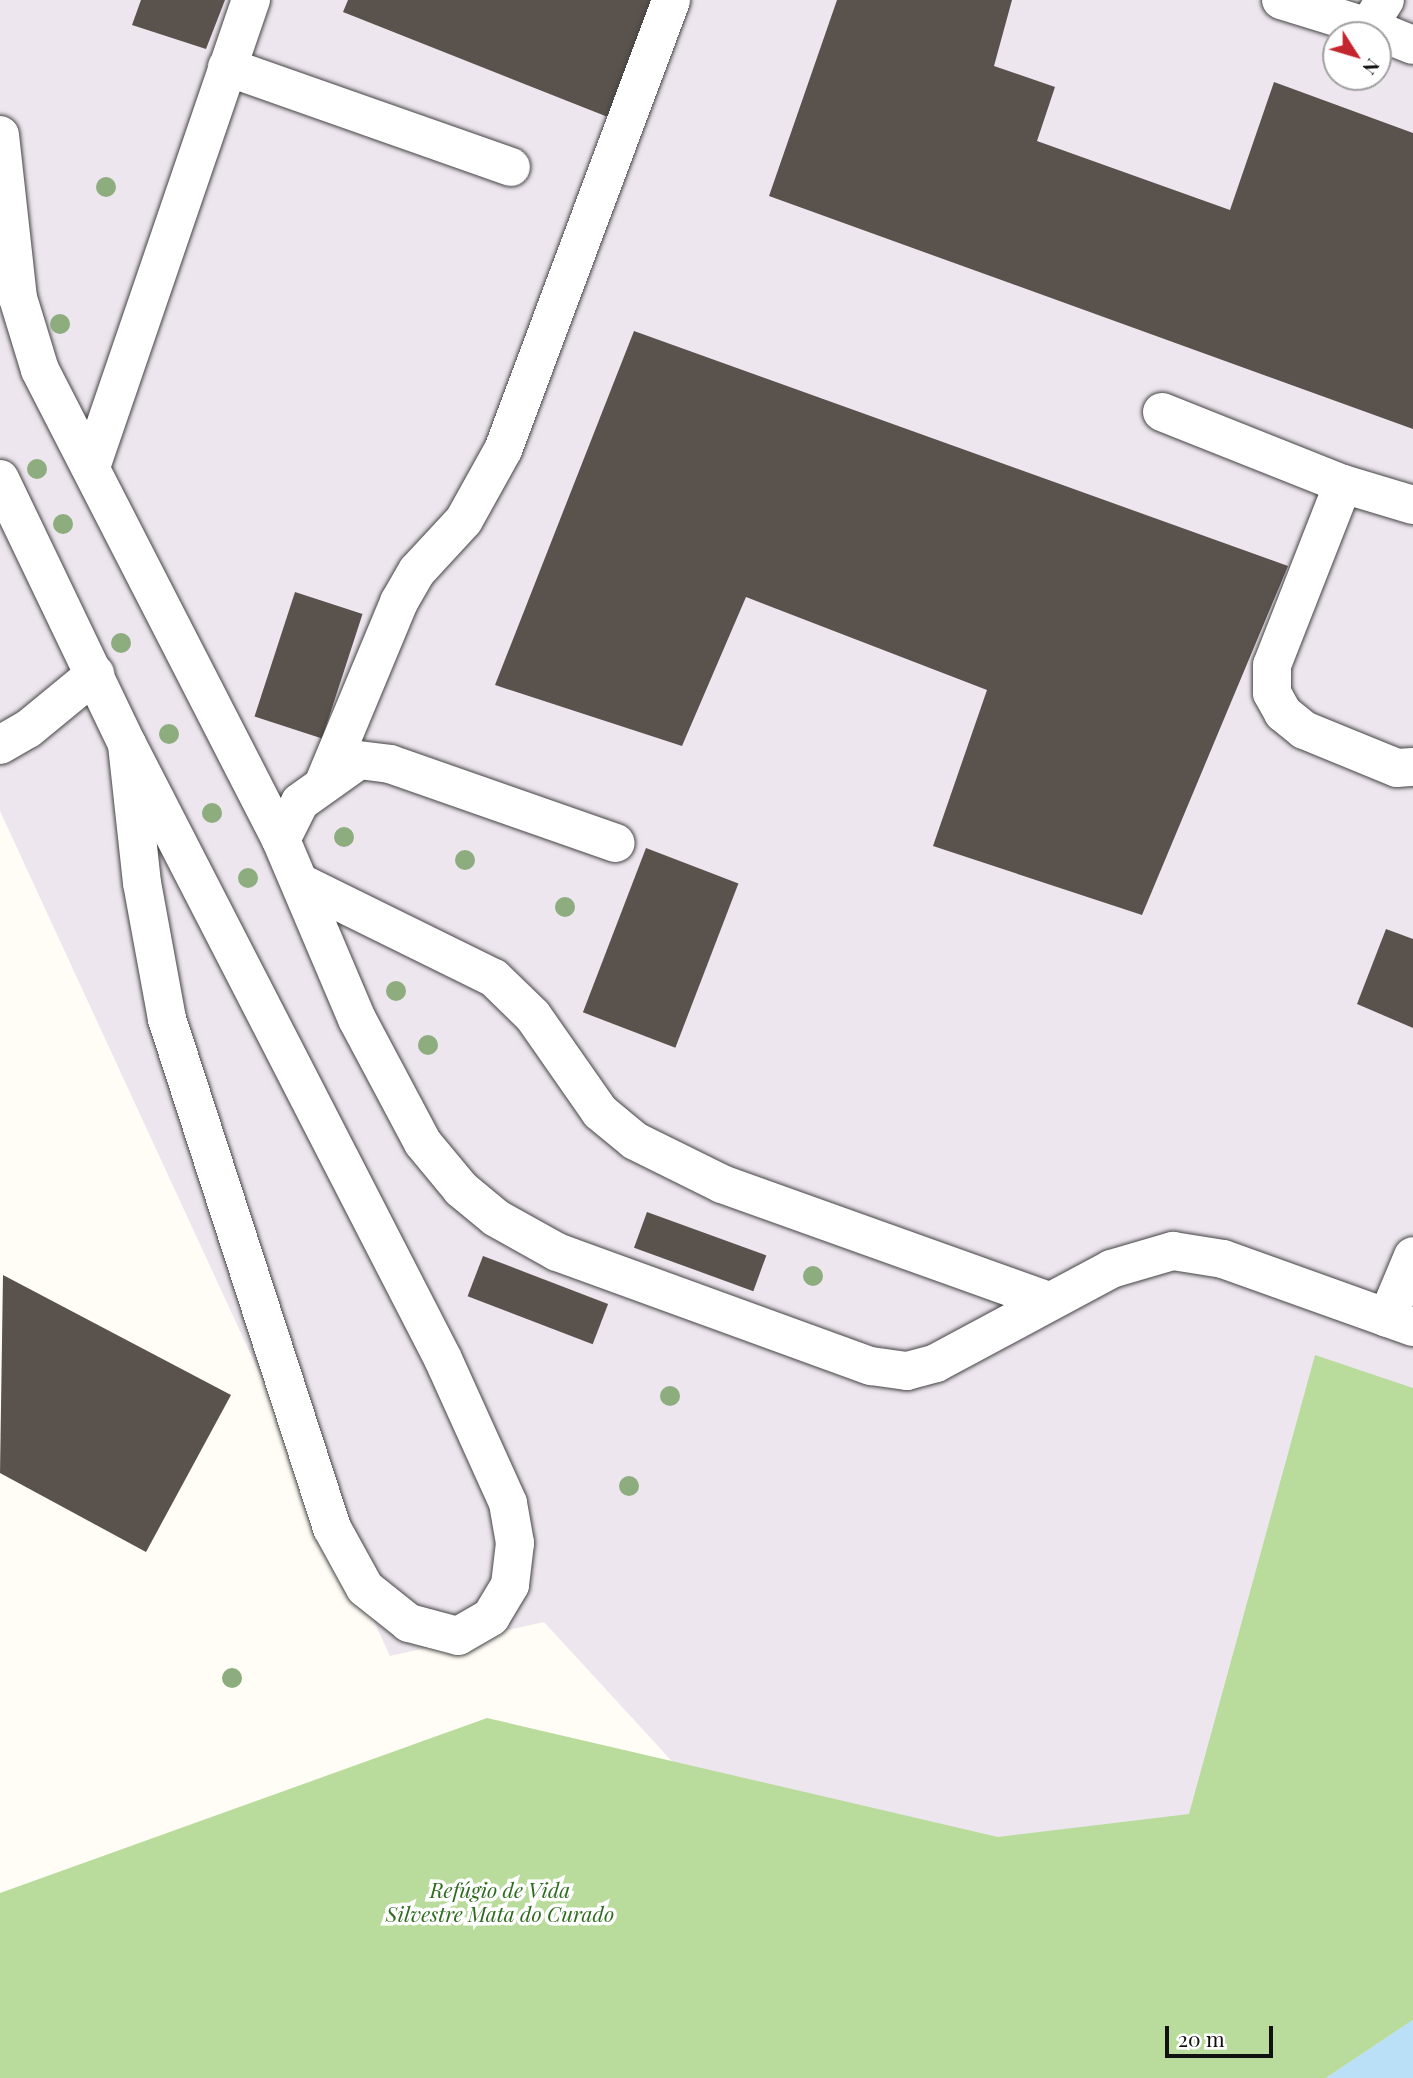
<!DOCTYPE html>
<html>
<head>
<meta charset="utf-8">
<style>
  body { margin:0 }
  #map { position:relative; width:1413px; height:2078px; overflow:hidden; background:#fffdf5; font-family:"Playfair Display",serif }
  div>[style] { position:absolute }
  .industrial>* { inset:0; background:#eee6ef }
  .forest>* { inset:0; background:#b9dc9c }
  .water>* { inset:0; background:#b9e0f7 }
  .building>* { inset:0; background:#5a524d; transform-origin:0 0 }
  .roads { filter:drop-shadow(0 0 2px #444) drop-shadow(0 0 2px #444) }
  .minor>* { height:38px; margin:-19px; padding:0 19px; transform-origin:19px; border-radius:19px; background:#fff }
  .trees>* { width:20px; height:20px; margin:-10px; border-radius:50%; background:#8dad7f }
  span { translate:-50% -50%; white-space:nowrap; text-align:center; line-height:1.15; -webkit-text-stroke:7px #fff; paint-order:stroke }
  .park-label { font-size:21px; color:#2f6b1f; font-style:italic }
  .north { position:absolute; left:1322px; top:21px; width:70px; height:70px; box-sizing:border-box; background:#fff; border:2px solid #a0a0a0; border-radius:50%; rotate:127deg; font-size:19px; font-weight:700; line-height:28px; text-align:center; color:#111 }
  .north::after { content:''; display:block; margin:auto; width:24px; height:32px; background:#c4262e; clip-path:polygon(50% 0,100% 100%,50% 72%,0 100%) }
  .scale { position:absolute; left:1165px; top:2026px; width:108px; height:32px; box-sizing:border-box; border:4px solid #111; border-top:0; padding-left:9px; font-size:21px; line-height:24px; white-space:nowrap; color:#111; -webkit-text-stroke:5px #fff; paint-order:stroke }
</style>
</head>
<body>
<div id="map">
  <div class="industrial">
    <div style="clip-path:polygon(evenodd,0 0,1413px 0,1413px 2078px,963px 2078px,544px 1622px,390px 1656px,0 811px,0 0,1336px 35px,1378px 35px,1378px 77px,1336px 77px,1336px 35px)"></div>
  </div>
  <div class="forest">
    <div style="clip-path:polygon(1315px 1355px,1413px 1388px,1413px 2020px,1326px 2078px,0 2078px,0 1893px,487px 1718px,998px 1837px,1189px 1814px)"></div>
  </div>
  <div class="water">
    <div style="clip-path:polygon(1413px 2020px,1413px 2078px,1326px 2078px)"></div>
  </div>
  <div class="building">
    <div style="clip-path:polygon(141px 0,225px 0,206px 49px,132px 25px)"></div>
    <div style="clip-path:polygon(348px 0,668px 0,623px 123px,343px 12px)"></div>
    <div style="clip-path:polygon(837px 0,1012px 0,994px 66px,1055px 87px,1037px 141px,1230px 210px,1274px 82px,1413px 133px,1413px 429px,769px 196px)"></div>
    <div style="clip-path:polygon(634px 331px,1288px 566px,1142px 915px,933px 846px,987px 690px,746px 597px,682px 746px,495px 685px)"></div>
    <div style="left:295px;top:592px;width:71px;height:131px;rotate:18deg"></div>
    <div style="left:646px;top:848px;width:99px;height:176px;rotate:21deg"></div>
    <div style="clip-path:polygon(1386px 929px,1413px 939px,1413px 1028px,1357px 1004px)"></div>
    <div style="left:647px;top:1212px;width:127px;height:38px;rotate:20deg"></div>
    <div style="left:483px;top:1256px;width:134px;height:43px;rotate:21deg"></div>
    <div style="clip-path:polygon(3px 1275px,231px 1395px,146px 1552px,0 1473px)"></div>
  </div>
  <div class="roads">
    <div class="minor">
      <div style="left:1281px;top:0;width:91px;rotate:17.2deg"></div>
      <div style="left:1368px;top:27px;width:32px;rotate:-58deg"></div>
      <div style="left:1368px;top:27px;width:48px;rotate:21.8deg"></div>
      <div style="left:227px;top:67px;width:301px;rotate:19.4deg"></div>
      <div style="left:0;top:135px;width:164px;rotate:83.7deg"></div>
      <div style="left:18px;top:298px;width:75px;rotate:73deg"></div>
      <div style="left:40px;top:370px;width:528px;rotate:62.85deg"></div>
      <div style="left:281px;top:840px;width:194px;rotate:67deg"></div>
      <div style="left:357px;top:1019px;width:140px;rotate:62deg"></div>
      <div style="left:423px;top:1143px;width:60px;rotate:50.4deg"></div>
      <div style="left:461px;top:1189px;width:45px;rotate:39.6deg"></div>
      <div style="left:496px;top:1218px;width:70px;rotate:29.1deg"></div>
      <div style="left:557px;top:1252px;width:334px;rotate:20deg"></div>
      <div style="left:871px;top:1366px;width:36px;rotate:8deg"></div>
      <div style="left:907px;top:1371px;width:30px;rotate:-15deg"></div>
      <div style="left:936px;top:1363px;width:199px;rotate:-28.2deg"></div>
      <div style="left:1111px;top:1269px;width:65px;rotate:-16.2deg"></div>
      <div style="left:1173px;top:1251px;width:51px;rotate:9.1deg"></div>
      <div style="left:1223px;top:1259px;width:202px;rotate:19.7deg"></div>
      <div style="left:1162px;top:412px;width:195px;rotate:21.7deg"></div>
      <div style="left:91px;top:467px;width:494px;rotate:-71.1deg"></div>
      <div style="left:0;top:479px;width:294px;rotate:64.4deg"></div>
      <div style="left:127px;top:744px;width:691px;rotate:62.8deg"></div>
      <div style="left:443px;top:1359px;width:158px;rotate:65.7deg"></div>
      <div style="left:508px;top:1503px;width:41px;rotate:80.1deg"></div>
      <div style="left:515px;top:1543px;width:42px;rotate:96.8deg"></div>
      <div style="left:510px;top:1585px;width:37px;rotate:121deg"></div>
      <div style="left:491px;top:1617px;width:38px;rotate:150deg"></div>
      <div style="left:458px;top:1636px;width:51px;rotate:-165.1deg"></div>
      <div style="left:409px;top:1623px;width:56px;rotate:-141.5deg"></div>
      <div style="left:365px;top:1588px;width:68px;rotate:-118.8deg"></div>
      <div style="left:332px;top:1528px;width:535px;rotate:-107.96deg"></div>
      <div style="left:167px;top:1019px;width:138px;rotate:-100.4deg"></div>
      <div style="left:142px;top:883px;width:140px;rotate:-96.2deg"></div>
      <div style="left:1413px;top:505px;width:73px;rotate:-163.3deg"></div>
      <div style="left:1343px;top:484px;width:194px;rotate:111.4deg"></div>
      <div style="left:1272px;top:665px;width:28px;rotate:90deg"></div>
      <div style="left:1272px;top:693px;width:23px;rotate:61deg"></div>
      <div style="left:1283px;top:713px;width:27px;rotate:39deg"></div>
      <div style="left:1304px;top:730px;width:100px;rotate:22.2deg"></div>
      <div style="left:1397px;top:768px;width:16px;rotate:-4deg"></div>
      <div style="left:0;top:745px;width:32px;rotate:-30deg"></div>
      <div style="left:28px;top:729px;width:87px;rotate:-39.4deg"></div>
      <div style="left:325px;top:780px;width:193px;rotate:-67.4deg"></div>
      <div style="left:399px;top:602px;width:36px;rotate:-60deg"></div>
      <div style="left:417px;top:571px;width:69px;rotate:-47.3deg"></div>
      <div style="left:464px;top:520px;width:80px;rotate:-60.9deg"></div>
      <div style="left:503px;top:450px;width:480px;rotate:-69.5deg"></div>
      <div style="left:281px;top:840px;width:42px;rotate:-63.4deg"></div>
      <div style="left:300px;top:802px;width:72px;rotate:-35.4deg"></div>
      <div style="left:359px;top:760px;width:31px;rotate:7deg"></div>
      <div style="left:390px;top:764px;width:239px;rotate:19.3deg"></div>
      <div style="left:301px;top:883px;width:215px;rotate:26.2deg"></div>
      <div style="left:494px;top:978px;width:54px;rotate:44.3deg"></div>
      <div style="left:533px;top:1016px;width:117px;rotate:55.1deg"></div>
      <div style="left:600px;top:1112px;width:45px;rotate:39.6deg"></div>
      <div style="left:635px;top:1141px;width:97px;rotate:26.3deg"></div>
      <div style="left:722px;top:1184px;width:347px;rotate:19.7deg"></div>
      <div style="left:1387px;top:1318px;width:67px;rotate:-67.2deg"></div>
    </div>
  </div>
  <div class="trees">
    <div style="left:106px;top:187px"></div>
    <div style="left:60px;top:324px"></div>
    <div style="left:37px;top:469px"></div>
    <div style="left:63px;top:524px"></div>
    <div style="left:121px;top:643px"></div>
    <div style="left:169px;top:734px"></div>
    <div style="left:212px;top:813px"></div>
    <div style="left:344px;top:837px"></div>
    <div style="left:465px;top:860px"></div>
    <div style="left:248px;top:878px"></div>
    <div style="left:565px;top:907px"></div>
    <div style="left:396px;top:991px"></div>
    <div style="left:428px;top:1045px"></div>
    <div style="left:813px;top:1276px"></div>
    <div style="left:670px;top:1396px"></div>
    <div style="left:629px;top:1486px"></div>
    <div style="left:232px;top:1678px"></div>
  </div>
  <div class="park-label">
    <span style="left:500px;top:1901px">Refúgio de Vida<br>Silvestre Mata do Curado</span>
  </div>
  <div class="north">N</div>
  <div class="scale">20 m</div>
</div>
</body>
</html>
